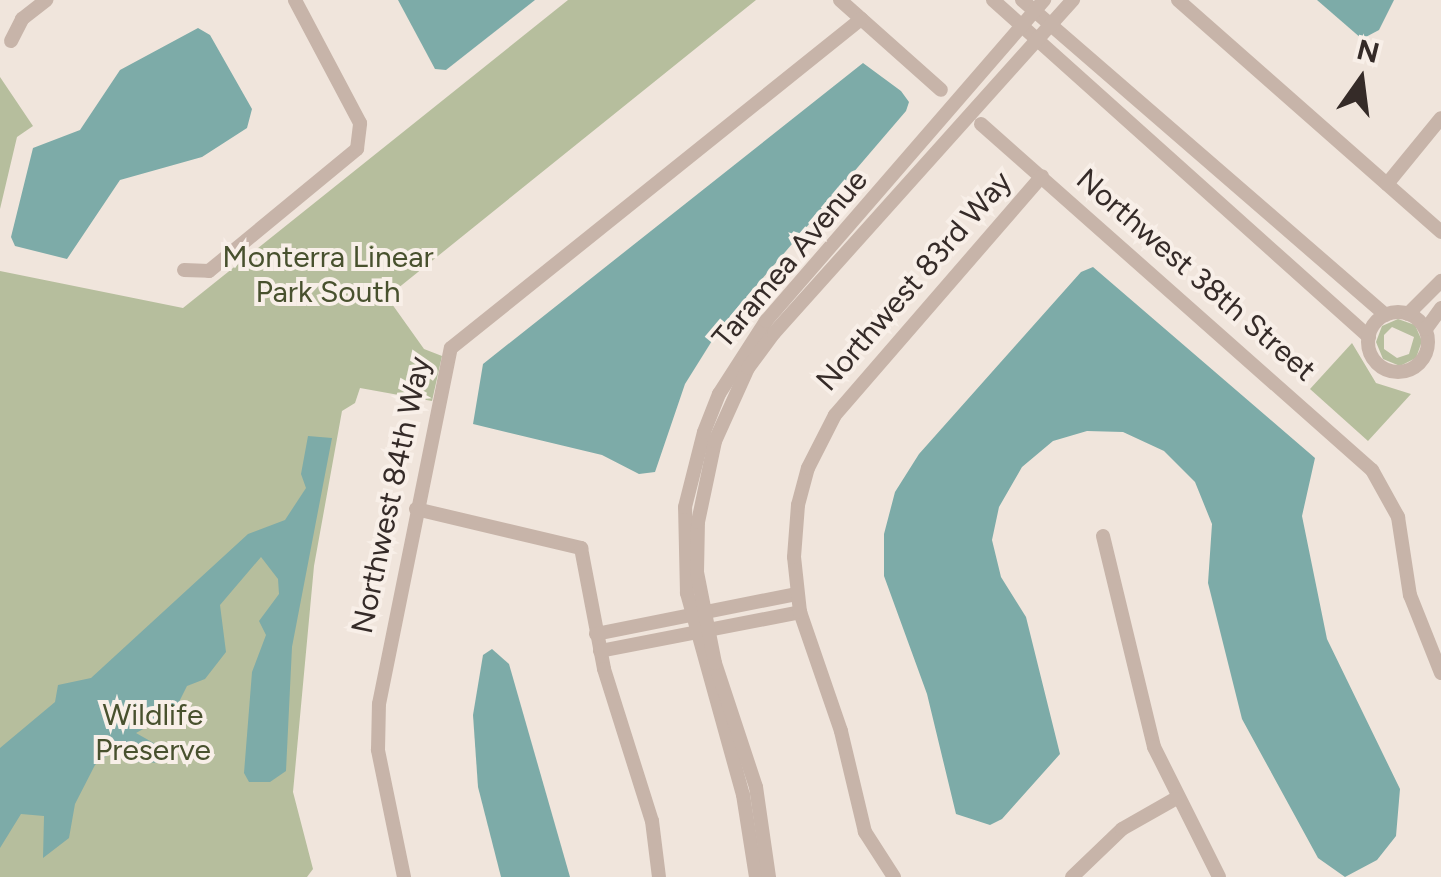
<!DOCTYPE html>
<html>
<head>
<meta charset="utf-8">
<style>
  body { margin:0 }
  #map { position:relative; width:1441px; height:877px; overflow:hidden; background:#f0e5dc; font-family:Figtree,sans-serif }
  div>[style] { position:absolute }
  .green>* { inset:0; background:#b6be9d }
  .water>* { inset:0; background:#7daba8 }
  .minor>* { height:14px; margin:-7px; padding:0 7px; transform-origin:7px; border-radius:7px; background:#c7b4a9 }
  .minor>.ring { margin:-7px; padding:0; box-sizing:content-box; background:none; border:14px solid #c7b4a9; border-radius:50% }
  span { translate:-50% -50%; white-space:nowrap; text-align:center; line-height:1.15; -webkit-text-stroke:8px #f8efe8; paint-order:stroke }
  .park-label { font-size:30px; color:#48512e }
  .street-label { font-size:30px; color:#352b28 }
  .north { position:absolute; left:1311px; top:30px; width:100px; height:100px; -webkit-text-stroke:8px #f8efe8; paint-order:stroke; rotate:14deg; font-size:28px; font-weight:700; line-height:40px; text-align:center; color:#352b28 }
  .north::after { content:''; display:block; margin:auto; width:35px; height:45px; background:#352b28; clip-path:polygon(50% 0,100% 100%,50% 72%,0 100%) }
</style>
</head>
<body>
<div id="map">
  <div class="green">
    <div style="clip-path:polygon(568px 0,756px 0,387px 297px,424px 349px,442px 356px,432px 401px,360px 388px,355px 403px,342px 411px,314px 566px,293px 792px,313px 869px,307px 877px,0 877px,0 271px,183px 308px)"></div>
    <div style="clip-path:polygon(0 77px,33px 126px,17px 137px,0 209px)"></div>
    <div style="clip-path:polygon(evenodd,1398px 319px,1415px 325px,1422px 341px,1416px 358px,1400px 366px,1383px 359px,1376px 342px,1382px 326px,1398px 319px,1392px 327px,1414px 337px,1409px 354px,1397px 358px,1384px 349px,1384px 335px,1392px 327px)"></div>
    <div style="clip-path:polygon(1352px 343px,1376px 383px,1411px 394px,1368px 441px,1310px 389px)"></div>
  </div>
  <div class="water">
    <div style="clip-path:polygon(398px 0,535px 0,446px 70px,435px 69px)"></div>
    <div style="clip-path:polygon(1317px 0,1394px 0,1379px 30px,1362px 39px)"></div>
    <div style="clip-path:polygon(198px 28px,210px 35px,252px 109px,247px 128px,202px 157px,120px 180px,67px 259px,15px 246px,11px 237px,33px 148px,80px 130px,120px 70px)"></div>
    <div style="clip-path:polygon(863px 63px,901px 91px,909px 102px,906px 111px,720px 328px,685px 384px,655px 472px,639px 474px,602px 455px,473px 424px,483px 364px)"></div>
    <div style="clip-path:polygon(1093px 267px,1315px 458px,1302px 516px,1327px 639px,1400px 789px,1396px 836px,1377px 860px,1345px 877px,1318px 858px,1242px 719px,1208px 583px,1212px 524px,1195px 482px,1164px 451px,1123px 432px,1087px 431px,1053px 441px,1022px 467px,999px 507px,992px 540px,1001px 577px,1026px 617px,1060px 754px,1002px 819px,990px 825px,956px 814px,927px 694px,884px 576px,884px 534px,895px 492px,919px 454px,1081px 272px)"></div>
    <div style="clip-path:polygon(308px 436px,332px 438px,292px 647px,286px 771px,270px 782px,249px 782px,244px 773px,252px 672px,266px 635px,259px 621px,279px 594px,278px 579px,261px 557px,220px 605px,226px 652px,205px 679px,187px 686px,174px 712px,136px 733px,173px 754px,166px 763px,132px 762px,117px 748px,95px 765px,75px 804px,69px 838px,43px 858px,44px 816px,21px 814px,0 848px,0 748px,55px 702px,58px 685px,91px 678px,248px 534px,285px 520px,306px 488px,301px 474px)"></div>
    <div style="clip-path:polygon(492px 649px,509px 664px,570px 877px,501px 877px,478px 787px,473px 715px,483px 655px)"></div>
  </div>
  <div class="minor">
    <div style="left:840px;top:0;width:135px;rotate:41.7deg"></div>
    <div style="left:993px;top:0;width:505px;rotate:41.87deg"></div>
    <div style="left:1022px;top:0;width:481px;rotate:40.9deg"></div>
    <div style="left:1178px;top:0;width:351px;rotate:41.4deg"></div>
    <div style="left:11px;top:41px;width:25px;rotate:-63deg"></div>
    <div style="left:22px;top:19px;width:31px;rotate:-38deg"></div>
    <div style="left:981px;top:124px;width:522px;rotate:41.51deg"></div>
    <div style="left:1372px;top:470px;width:54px;rotate:61deg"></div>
    <div style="left:1398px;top:517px;width:79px;rotate:81.3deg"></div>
    <div style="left:1410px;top:595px;width:84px;rotate:68.3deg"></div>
    <div style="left:1387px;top:184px;width:85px;rotate:-50.7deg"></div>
    <div style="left:184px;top:270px;width:25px;rotate:2deg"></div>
    <div style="left:209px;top:271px;width:192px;rotate:-39.5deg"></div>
    <div style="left:357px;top:149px;width:26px;rotate:-83deg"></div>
    <div style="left:360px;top:123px;width:139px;rotate:-117.9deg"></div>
    <div class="ring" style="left:1368px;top:312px;width:46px;height:46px"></div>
    <div style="left:1408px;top:314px;width:47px;rotate:-45deg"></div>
    <div style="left:1426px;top:329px;width:26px;rotate:-54deg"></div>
    <div style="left:416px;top:509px;width:170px;rotate:13.3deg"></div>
    <div style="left:581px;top:548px;width:123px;rotate:79.2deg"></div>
    <div style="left:604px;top:669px;width:159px;rotate:72.5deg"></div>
    <div style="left:652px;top:821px;width:56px;rotate:82.9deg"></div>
    <div style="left:1103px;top:536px;width:217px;rotate:76.4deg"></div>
    <div style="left:1154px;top:747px;width:145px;rotate:63.4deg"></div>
    <div style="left:596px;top:634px;width:204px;rotate:-11.3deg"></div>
    <div style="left:600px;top:651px;width:204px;rotate:-11deg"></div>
    <div style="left:404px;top:877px;width:130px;rotate:-101.6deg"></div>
    <div style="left:378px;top:750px;width:46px;rotate:-88.8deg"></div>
    <div style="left:379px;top:704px;width:363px;rotate:-78.6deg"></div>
    <div style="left:451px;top:348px;width:526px;rotate:-38.74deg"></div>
    <div style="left:756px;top:877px;width:83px;rotate:-99deg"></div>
    <div style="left:743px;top:795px;width:210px;rotate:-105.5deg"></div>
    <div style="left:687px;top:593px;width:86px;rotate:-91.3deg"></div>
    <div style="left:685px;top:507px;width:77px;rotate:-75.8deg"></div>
    <div style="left:704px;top:432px;width:41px;rotate:-68.5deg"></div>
    <div style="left:719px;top:394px;width:87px;rotate:-57.2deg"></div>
    <div style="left:766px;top:321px;width:425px;rotate:-49.1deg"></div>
    <div style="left:769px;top:877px;width:91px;rotate:-98.2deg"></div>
    <div style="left:756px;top:787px;width:131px;rotate:-108.3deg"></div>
    <div style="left:715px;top:663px;width:93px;rotate:-101.2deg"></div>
    <div style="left:697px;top:572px;width:50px;rotate:-88.9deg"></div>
    <div style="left:698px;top:522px;width:83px;rotate:-78.1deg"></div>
    <div style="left:715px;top:441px;width:80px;rotate:-65.7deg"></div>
    <div style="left:748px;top:368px;width:44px;rotate:-53.4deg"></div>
    <div style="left:774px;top:333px;width:448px;rotate:-48.1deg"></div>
    <div style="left:894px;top:877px;width:54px;rotate:-122.8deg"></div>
    <div style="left:865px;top:832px;width:104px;rotate:-103.4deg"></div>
    <div style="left:841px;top:731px;width:126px;rotate:-109deg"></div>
    <div style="left:800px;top:612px;width:55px;rotate:-96.2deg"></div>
    <div style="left:794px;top:557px;width:52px;rotate:-85.6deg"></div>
    <div style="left:798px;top:505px;width:38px;rotate:-75deg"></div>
    <div style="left:808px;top:468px;width:59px;rotate:-63deg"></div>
    <div style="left:835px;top:415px;width:316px;rotate:-49.1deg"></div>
    <div style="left:1072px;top:877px;width:69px;rotate:-43.8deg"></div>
    <div style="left:1122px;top:829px;width:61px;rotate:-29.5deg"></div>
  </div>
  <div class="park-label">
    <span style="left:328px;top:274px">Monterra Linear<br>Park South</span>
    <span style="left:153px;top:732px">Wildlife<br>Preserve</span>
  </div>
  <div class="street-label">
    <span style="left:790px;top:259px;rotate:-50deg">Taramea Avenue</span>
    <span style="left:1196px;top:275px;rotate:41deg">Northwest 38th Street</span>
    <span style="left:914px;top:281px;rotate:-49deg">Northwest 83rd Way</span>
    <span style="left:391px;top:495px;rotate:-78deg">Northwest 84th Way</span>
  </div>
  <div class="north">N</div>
</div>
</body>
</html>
